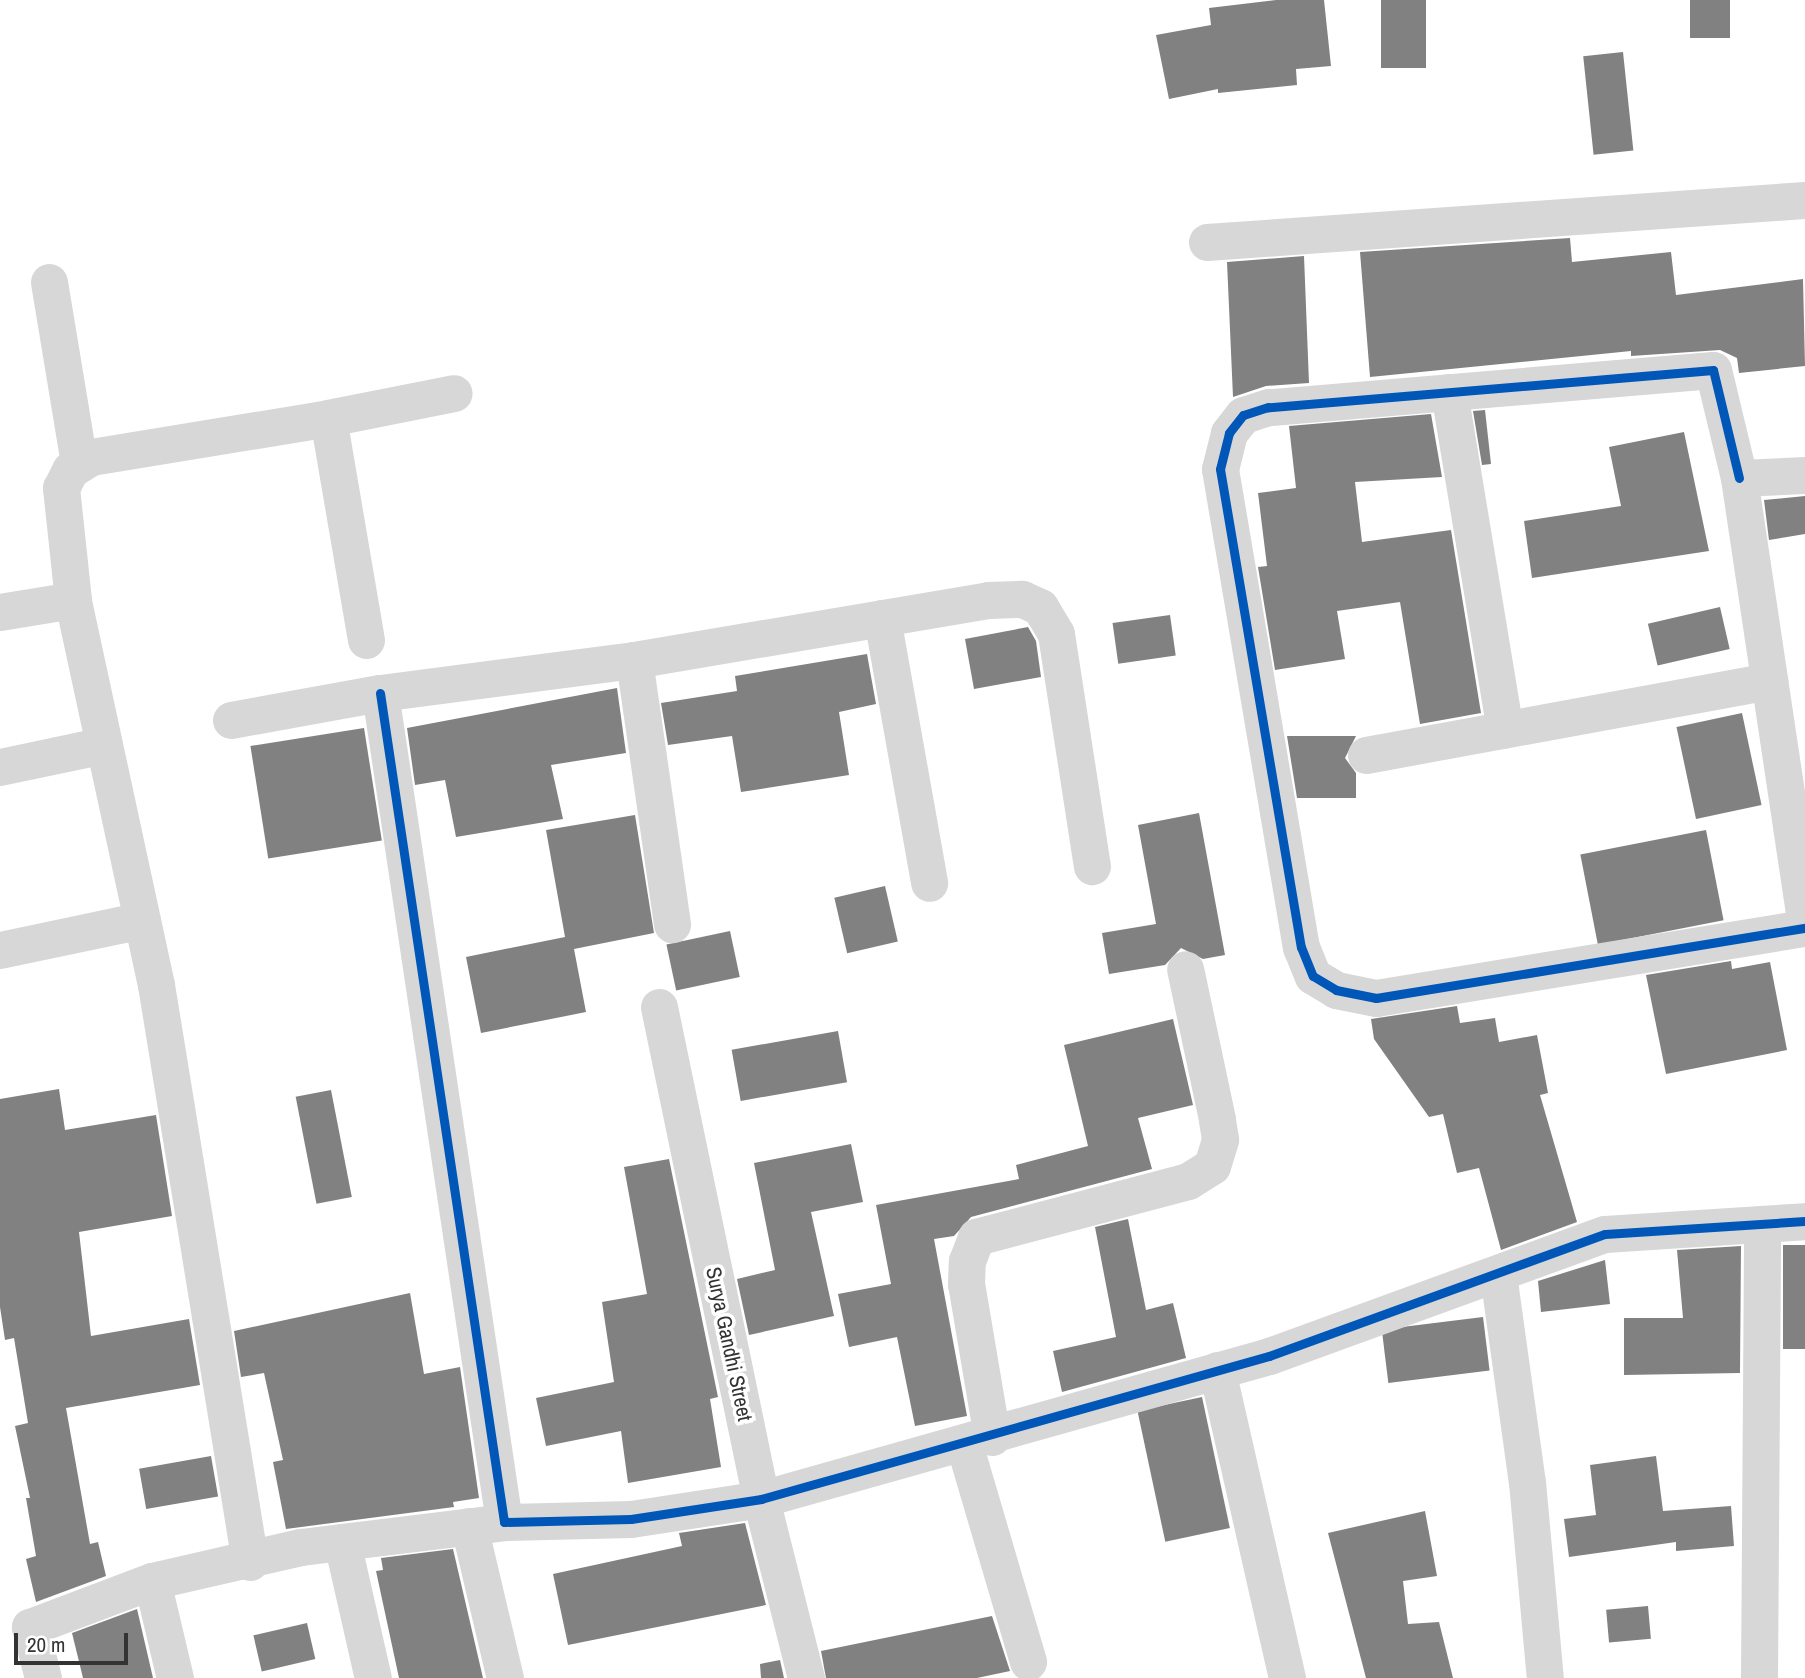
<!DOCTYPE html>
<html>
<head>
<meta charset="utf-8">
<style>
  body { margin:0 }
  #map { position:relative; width:1805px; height:1678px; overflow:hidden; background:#fff; font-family:"Archivo Narrow",sans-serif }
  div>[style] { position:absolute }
  .building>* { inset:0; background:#818181; transform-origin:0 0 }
  .minor>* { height:37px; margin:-18.5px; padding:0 18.5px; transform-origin:18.5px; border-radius:18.5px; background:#d7d7d7 }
  .cycleway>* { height:9px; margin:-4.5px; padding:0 4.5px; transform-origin:4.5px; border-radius:4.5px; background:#0057b8 }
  span { translate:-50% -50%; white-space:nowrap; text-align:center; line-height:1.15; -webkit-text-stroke:7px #fff; paint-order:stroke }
  .street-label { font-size:21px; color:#333 }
  .scale { position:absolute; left:14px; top:1633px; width:114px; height:32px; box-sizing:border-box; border:4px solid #333; border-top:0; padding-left:9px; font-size:21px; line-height:24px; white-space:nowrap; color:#333; -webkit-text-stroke:5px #fff; paint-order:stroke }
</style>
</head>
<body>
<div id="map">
  <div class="building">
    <div style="clip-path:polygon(1276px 0,1324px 0,1331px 66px,1296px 69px,1297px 85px,1218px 93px,1218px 89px,1169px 99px,1156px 35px,1211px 25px,1209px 8px)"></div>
    <div style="left:1381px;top:0;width:45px;height:68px"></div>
    <div style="left:1690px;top:0;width:40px;height:38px"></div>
    <div style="left:1623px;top:52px;width:99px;height:40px;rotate:84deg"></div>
    <div style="clip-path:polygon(1570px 238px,1572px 262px,1671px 252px,1676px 295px,1803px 279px,1805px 366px,1739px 373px,1737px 358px,1720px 350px,1631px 356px,1631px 351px,1370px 377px,1360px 252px)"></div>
    <div style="clip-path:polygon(1304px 256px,1309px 383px,1266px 386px,1233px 397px,1227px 262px)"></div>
    <div style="clip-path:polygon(1485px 410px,1491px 464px,1482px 465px,1473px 411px)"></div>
    <div style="clip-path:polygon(1431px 414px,1442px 477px,1355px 482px,1362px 542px,1451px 530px,1481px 713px,1420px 724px,1400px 602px,1337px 611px,1345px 659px,1275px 670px,1258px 567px,1267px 566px,1258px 493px,1296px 488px,1289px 426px)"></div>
    <div style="clip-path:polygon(1684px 432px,1709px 551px,1532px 578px,1524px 521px,1621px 506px,1609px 447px)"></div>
    <div style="clip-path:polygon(1805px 496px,1805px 534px,1769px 540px,1764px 500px)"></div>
    <div style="left:1720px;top:607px;width:43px;height:74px;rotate:77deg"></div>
    <div style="left:1170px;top:615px;width:41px;height:58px;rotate:82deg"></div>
    <div style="clip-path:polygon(1028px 627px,1036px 641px,1041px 677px,974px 689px,965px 639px)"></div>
    <div style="clip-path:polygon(867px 654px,876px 704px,839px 712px,849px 775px,741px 792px,732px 736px,668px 745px,661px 703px,737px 691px,735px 676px)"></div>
    <div style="clip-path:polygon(617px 688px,626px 753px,551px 765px,563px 819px,456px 837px,445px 780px,415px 785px,407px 728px)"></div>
    <div style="left:1742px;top:713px;width:94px;height:67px;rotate:78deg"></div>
    <div style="left:364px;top:728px;width:114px;height:115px;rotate:81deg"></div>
    <div style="clip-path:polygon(1356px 736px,1345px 758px,1356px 773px,1356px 798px,1297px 798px,1287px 736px)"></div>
    <div style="clip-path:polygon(1199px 813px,1225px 955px,1203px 959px,1181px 948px,1165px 965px,1109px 974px,1102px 933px,1156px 924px,1138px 825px)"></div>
    <div style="clip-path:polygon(635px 815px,654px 933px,574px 949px,586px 1012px,481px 1033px,466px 957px,565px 937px,546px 830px)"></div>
    <div style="left:1706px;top:830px;width:92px;height:128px;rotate:79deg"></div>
    <div style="left:885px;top:886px;width:57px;height:52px;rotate:77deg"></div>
    <div style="left:730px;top:931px;width:47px;height:65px;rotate:78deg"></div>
    <div style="clip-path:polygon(1731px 961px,1732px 969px,1770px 962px,1787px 1050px,1666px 1074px,1646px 975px)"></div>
    <div style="clip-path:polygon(1457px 1006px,1460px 1023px,1495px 1018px,1499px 1042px,1537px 1035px,1548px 1093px,1540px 1095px,1577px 1222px,1501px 1250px,1479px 1168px,1457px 1173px,1443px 1114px,1429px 1117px,1374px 1039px,1371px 1019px)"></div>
    <div style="clip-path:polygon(1173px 1019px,1193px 1105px,1138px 1118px,1152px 1169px,971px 1217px,954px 1236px,934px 1239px,967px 1416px,915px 1426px,897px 1337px,849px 1347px,838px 1294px,891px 1284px,876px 1205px,1019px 1179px,1016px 1165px,1088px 1146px,1064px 1045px)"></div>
    <div style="left:838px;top:1031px;width:52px;height:108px;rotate:80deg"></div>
    <div style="clip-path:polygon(59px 1089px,65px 1130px,156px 1115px,172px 1216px,79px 1232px,91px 1336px,189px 1319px,200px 1385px,66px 1408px,90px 1544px,98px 1542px,106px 1576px,36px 1602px,26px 1559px,36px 1556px,26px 1498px,30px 1498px,15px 1426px,28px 1423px,14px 1338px,5px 1340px,0 1307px,0 1099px)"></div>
    <div style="left:331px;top:1090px;width:109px;height:36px;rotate:79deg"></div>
    <div style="clip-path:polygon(851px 1144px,863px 1202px,811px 1212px,834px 1316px,749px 1335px,737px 1279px,775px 1270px,754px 1163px)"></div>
    <div style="clip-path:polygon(669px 1159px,718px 1397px,710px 1399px,721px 1467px,628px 1483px,621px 1431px,546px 1446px,536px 1398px,614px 1382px,602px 1302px,647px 1294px,624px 1167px)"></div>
    <div style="clip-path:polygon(1128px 1219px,1146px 1310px,1173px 1303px,1186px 1358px,1062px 1392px,1053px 1351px,1116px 1337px,1095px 1227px)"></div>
    <div style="left:1783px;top:1245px;width:22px;height:104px"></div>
    <div style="clip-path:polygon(1741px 1246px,1740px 1373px,1624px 1375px,1624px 1318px,1683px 1318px,1677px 1250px)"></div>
    <div style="clip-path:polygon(1605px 1260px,1610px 1304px,1541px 1312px,1538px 1281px)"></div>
    <div style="clip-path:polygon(410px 1293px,424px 1374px,460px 1367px,479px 1498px,453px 1502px,454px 1507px,286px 1529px,273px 1462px,283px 1460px,264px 1373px,241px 1377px,234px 1331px)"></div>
    <div style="left:1483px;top:1317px;width:54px;height:102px;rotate:83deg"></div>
    <div style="left:1202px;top:1397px;width:134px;height:66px;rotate:78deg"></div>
    <div style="left:211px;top:1456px;width:41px;height:73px;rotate:80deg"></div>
    <div style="clip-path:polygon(1656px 1456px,1663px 1511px,1731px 1506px,1734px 1546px,1676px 1551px,1676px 1542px,1569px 1557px,1564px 1519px,1596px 1515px,1590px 1465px)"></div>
    <div style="clip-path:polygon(1425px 1511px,1437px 1576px,1403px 1581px,1408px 1624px,1439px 1622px,1453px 1678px,1366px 1678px,1328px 1533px)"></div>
    <div style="clip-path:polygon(745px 1523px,766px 1605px,568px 1645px,553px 1574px,682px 1546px,679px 1533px)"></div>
    <div style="clip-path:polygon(453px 1549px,483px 1678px,399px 1678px,376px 1571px,383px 1570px,381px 1558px)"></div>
    <div style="left:1648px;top:1606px;width:33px;height:42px;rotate:85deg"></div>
    <div style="clip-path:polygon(137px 1609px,153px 1678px,83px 1678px,72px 1633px)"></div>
    <div style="clip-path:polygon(992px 1616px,1010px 1671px,977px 1678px,826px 1678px,821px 1651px)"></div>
    <div style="left:307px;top:1623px;width:37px;height:55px;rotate:77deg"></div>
    <div style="clip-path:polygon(780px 1660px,784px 1678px,761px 1678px,760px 1664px)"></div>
  </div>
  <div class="minor">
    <div style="left:1207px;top:242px;width:599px;rotate:-4.02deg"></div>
    <div style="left:49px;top:282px;width:184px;rotate:80.6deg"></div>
    <div style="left:1449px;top:392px;width:342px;rotate:80.6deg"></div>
    <div style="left:1805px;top:475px;width:66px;rotate:177.4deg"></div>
    <div style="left:1739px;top:478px;width:448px;rotate:81.5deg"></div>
    <div style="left:1739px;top:478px;width:111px;rotate:-103.5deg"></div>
    <div style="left:1713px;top:370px;width:447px;rotate:175.2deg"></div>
    <div style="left:1268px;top:407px;width:26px;rotate:162deg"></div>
    <div style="left:1243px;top:415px;width:23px;rotate:128deg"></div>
    <div style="left:1229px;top:433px;width:37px;rotate:104deg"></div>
    <div style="left:1220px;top:469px;width:485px;rotate:80.4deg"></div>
    <div style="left:1301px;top:947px;width:31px;rotate:68deg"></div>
    <div style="left:1313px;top:976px;width:27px;rotate:31deg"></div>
    <div style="left:1336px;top:990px;width:41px;rotate:11.3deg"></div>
    <div style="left:1376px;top:998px;width:435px;rotate:-9.3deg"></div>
    <div style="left:0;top:612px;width:74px;rotate:-9.3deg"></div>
    <div style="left:882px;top:618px;width:269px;rotate:79.9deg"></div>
    <div style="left:366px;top:640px;width:225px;rotate:-99.7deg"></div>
    <div style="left:328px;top:418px;width:128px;rotate:-11.2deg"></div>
    <div style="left:634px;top:660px;width:359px;rotate:-9.6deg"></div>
    <div style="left:988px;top:600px;width:34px;rotate:-2deg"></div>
    <div style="left:1022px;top:599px;width:20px;rotate:24deg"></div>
    <div style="left:1040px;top:607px;width:31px;rotate:59deg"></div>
    <div style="left:1056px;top:634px;width:235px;rotate:81.2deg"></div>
    <div style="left:380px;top:693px;width:838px;rotate:81.49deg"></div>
    <div style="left:504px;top:1522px;width:127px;rotate:-1.4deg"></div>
    <div style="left:631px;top:1519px;width:132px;rotate:-8.7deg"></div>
    <div style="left:761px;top:1499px;width:528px;rotate:-15.72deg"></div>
    <div style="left:1269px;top:1356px;width:357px;rotate:-20deg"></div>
    <div style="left:1605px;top:1234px;width:200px;rotate:-3.7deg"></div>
    <div style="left:231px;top:720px;width:151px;rotate:-10.3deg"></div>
    <div style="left:380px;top:693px;width:256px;rotate:-7.4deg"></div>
    <div style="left:634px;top:660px;width:267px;rotate:81.8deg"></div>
    <div style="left:1366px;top:755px;width:410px;rotate:-10.4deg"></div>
    <div style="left:0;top:767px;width:106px;rotate:-11.9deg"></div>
    <div style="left:0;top:950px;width:145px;rotate:-11.9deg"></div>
    <div style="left:659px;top:1007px;width:502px;rotate:78.29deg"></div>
    <div style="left:761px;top:1499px;width:185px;rotate:75.9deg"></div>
    <div style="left:1498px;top:1274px;width:210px;rotate:82.1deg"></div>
    <div style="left:1527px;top:1482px;width:197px;rotate:84.8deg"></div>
    <div style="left:1217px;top:1370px;width:316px;rotate:77.2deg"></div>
    <div style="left:992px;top:1437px;width:155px;rotate:-99.6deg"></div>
    <div style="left:966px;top:1284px;width:23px;rotate:-88deg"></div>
    <div style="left:967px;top:1261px;width:26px;rotate:-69deg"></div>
    <div style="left:976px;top:1237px;width:219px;rotate:-14.8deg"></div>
    <div style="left:1188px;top:1181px;width:28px;rotate:-32deg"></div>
    <div style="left:1212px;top:1166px;width:28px;rotate:-73deg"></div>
    <div style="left:1220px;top:1139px;width:20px;rotate:-99deg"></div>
    <div style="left:1217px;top:1119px;width:153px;rotate:-102deg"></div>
    <div style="left:964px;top:1444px;width:227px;rotate:73.6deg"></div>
    <div style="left:469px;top:1526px;width:156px;rotate:76.7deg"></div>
    <div style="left:342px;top:1542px;width:139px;rotate:77.2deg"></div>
    <div style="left:250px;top:1562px;width:585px;rotate:-99.25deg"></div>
    <div style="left:156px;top:985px;width:394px;rotate:-102.2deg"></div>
    <div style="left:73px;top:600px;width:113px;rotate:-96.1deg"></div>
    <div style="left:61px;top:488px;width:20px;rotate:-63deg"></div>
    <div style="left:70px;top:470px;width:25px;rotate:-32deg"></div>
    <div style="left:91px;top:457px;width:240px;rotate:-9.3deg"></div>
    <div style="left:152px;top:1581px;width:100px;rotate:76.7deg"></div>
    <div style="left:43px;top:1678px;width:53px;rotate:-104.3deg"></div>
    <div style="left:30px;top:1627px;width:130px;rotate:-20.7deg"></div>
    <div style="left:152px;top:1581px;width:153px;rotate:-12.9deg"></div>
    <div style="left:301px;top:1547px;width:205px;rotate:-7deg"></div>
    <div style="left:1759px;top:1678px;width:454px;rotate:-89.6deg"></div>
  </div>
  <div class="cycleway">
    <div style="left:1739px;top:478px;width:111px;rotate:-103.5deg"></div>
    <div style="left:1713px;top:370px;width:447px;rotate:175.2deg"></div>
    <div style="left:1268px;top:407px;width:26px;rotate:162deg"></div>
    <div style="left:1243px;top:415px;width:23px;rotate:128deg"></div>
    <div style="left:1229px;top:433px;width:37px;rotate:104deg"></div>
    <div style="left:1220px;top:469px;width:485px;rotate:80.4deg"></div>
    <div style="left:1301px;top:947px;width:31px;rotate:68deg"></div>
    <div style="left:1313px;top:976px;width:27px;rotate:31deg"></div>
    <div style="left:1336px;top:990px;width:41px;rotate:11.3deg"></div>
    <div style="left:1376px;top:998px;width:435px;rotate:-9.3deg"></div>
    <div style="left:380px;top:693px;width:838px;rotate:81.49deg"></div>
    <div style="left:504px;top:1522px;width:127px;rotate:-1.4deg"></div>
    <div style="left:631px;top:1519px;width:132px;rotate:-8.7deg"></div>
    <div style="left:761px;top:1499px;width:528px;rotate:-15.72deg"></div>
    <div style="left:1269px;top:1356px;width:357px;rotate:-20deg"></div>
    <div style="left:1605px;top:1234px;width:200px;rotate:-3.7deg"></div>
  </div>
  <div class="street-label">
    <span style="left:729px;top:1344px;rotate:78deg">Surya Gandhi Street</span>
  </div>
  <div class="scale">20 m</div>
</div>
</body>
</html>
